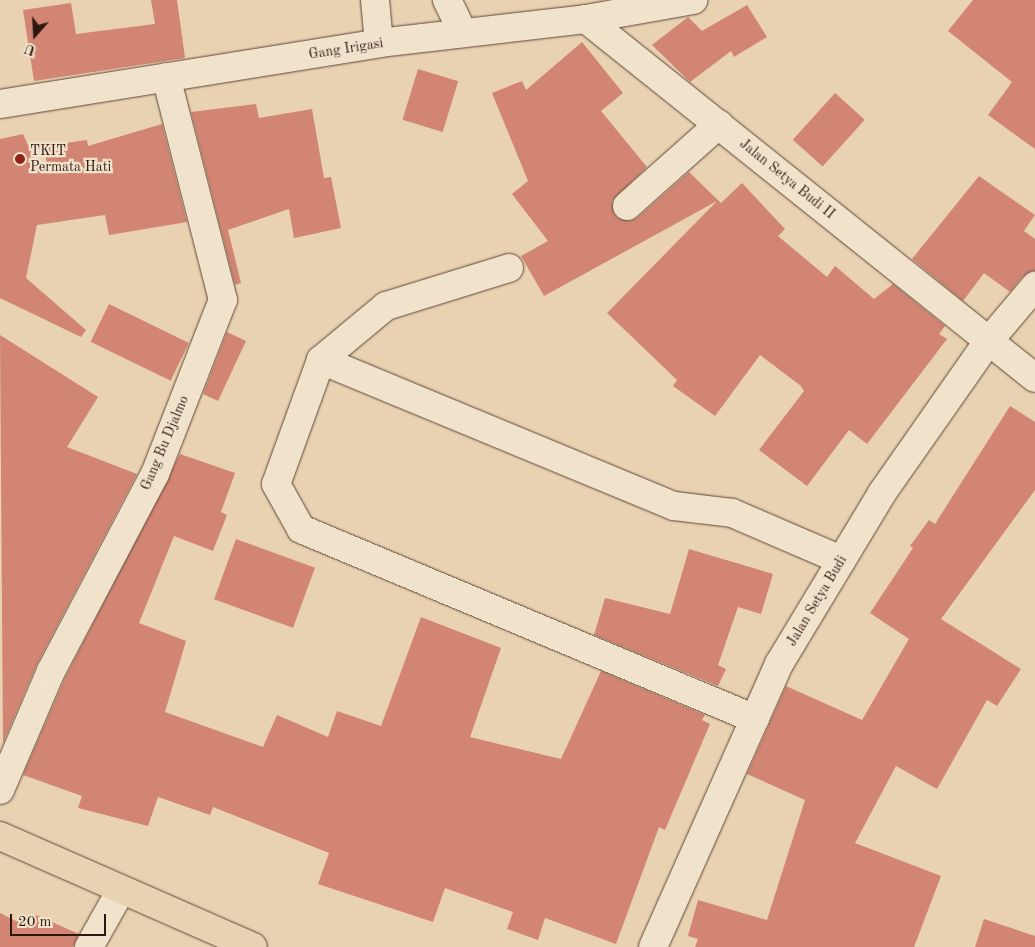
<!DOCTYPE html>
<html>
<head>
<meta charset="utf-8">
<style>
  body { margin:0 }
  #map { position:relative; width:1035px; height:947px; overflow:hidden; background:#e9d2b1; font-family:"Old Standard TT",serif }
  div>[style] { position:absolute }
  .building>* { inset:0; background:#d18572; transform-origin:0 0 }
  .roads { filter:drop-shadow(0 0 1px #5d4638) drop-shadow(0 0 1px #5d4638) }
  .street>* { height:28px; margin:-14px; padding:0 14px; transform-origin:14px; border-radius:14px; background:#f1e2cc }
  .secondary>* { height:28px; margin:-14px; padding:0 14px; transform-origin:14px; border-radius:14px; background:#f1e2cc }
  .primary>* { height:28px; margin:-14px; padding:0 14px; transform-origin:14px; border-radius:14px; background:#e9d2b1 }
  .dots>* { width:14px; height:14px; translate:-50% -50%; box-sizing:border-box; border:2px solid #f1e2cc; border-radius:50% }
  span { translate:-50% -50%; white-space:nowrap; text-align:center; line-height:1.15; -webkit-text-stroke:4.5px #f1e2cc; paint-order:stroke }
  .street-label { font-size:14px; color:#2e170f }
  .poi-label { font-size:14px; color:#2e170f }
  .left { translate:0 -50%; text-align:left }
  .north { position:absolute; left:10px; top:10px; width:50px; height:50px; -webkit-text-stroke:4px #f1e2cc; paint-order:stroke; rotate:199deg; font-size:14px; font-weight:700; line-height:20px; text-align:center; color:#2e170f }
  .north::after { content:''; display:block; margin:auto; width:18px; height:22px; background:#2e170f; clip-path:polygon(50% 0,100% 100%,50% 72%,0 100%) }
  .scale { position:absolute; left:10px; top:914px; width:96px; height:22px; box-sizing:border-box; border:2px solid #2e170f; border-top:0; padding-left:6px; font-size:15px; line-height:18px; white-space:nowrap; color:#2e170f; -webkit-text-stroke:4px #f1e2cc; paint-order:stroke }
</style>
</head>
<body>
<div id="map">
  <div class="building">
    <div style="clip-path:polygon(151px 0,177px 0,185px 58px,34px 81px,23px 10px,71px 3px,76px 34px,155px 24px)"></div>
    <div style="clip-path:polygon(973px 0,1035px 0,1035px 149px,988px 115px,1012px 82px,948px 31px)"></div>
    <div style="clip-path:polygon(747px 5px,767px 37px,734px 57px,731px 51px,690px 82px,652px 45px,688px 17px,702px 31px)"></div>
    <div style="clip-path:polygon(582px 42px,623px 93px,601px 111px,647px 167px,612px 201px,616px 217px,630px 221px,637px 218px,689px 172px,721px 203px,742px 183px,785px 229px,778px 236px,827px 277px,835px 266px,874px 299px,893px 284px,945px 326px,939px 334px,947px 339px,867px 444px,849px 430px,807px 486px,759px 450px,804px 391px,801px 386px,760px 355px,715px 416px,673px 386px,677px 380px,607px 313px,717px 201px,544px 296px,521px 256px,548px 241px,512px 194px,528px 181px,492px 93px,522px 81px,526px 90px)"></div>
    <div style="left:418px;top:69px;width:42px;height:53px;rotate:17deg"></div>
    <div style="left:835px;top:93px;width:40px;height:63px;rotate:42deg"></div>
    <div style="clip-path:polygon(256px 104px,259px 118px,312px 109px,324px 178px,331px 177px,341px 228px,294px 238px,289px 209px,228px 230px,241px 283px,235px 285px,191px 112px)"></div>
    <div style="clip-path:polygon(162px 124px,187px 222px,109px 235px,105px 215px,37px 225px,26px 278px,86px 330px,81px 337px,0 298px,0 139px,23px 134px,41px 174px,48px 172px,44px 146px,87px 140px,88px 146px)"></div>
    <div style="clip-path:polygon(979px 176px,1035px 215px,1024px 231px,1035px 239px,1035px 271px,1023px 276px,1010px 292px,984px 273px,963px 301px,912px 259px)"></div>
    <div style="left:109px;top:304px;width:89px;height:42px;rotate:26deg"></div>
    <div style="clip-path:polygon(227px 332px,246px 341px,218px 401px,203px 394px)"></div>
    <div style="clip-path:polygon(0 335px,98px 397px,67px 447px,137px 474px,37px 664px,3px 743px)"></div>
    <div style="clip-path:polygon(1010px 406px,1035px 422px,1035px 490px,941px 619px,1021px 669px,997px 706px,987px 700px,937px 789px,896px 766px,855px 843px,941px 876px,914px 947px,695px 947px,698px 939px,688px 936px,698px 900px,767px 920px,805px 800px,747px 774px,786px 686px,862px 720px,909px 639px,870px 613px,913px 548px,910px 546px,929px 520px,935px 524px)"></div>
    <div style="clip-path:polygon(180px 454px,235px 473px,221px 512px,227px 515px,213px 551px,174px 536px,139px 623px,186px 641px,165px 712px,263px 747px,277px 715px,328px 737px,337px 711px,381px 726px,421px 617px,501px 648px,470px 737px,561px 759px,601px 671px,705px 715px,702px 720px,710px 724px,665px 830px,659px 827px,616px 944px,545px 918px,538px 940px,507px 929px,513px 912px,445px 888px,433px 922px,318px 884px,329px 853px,213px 807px,210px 815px,158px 797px,148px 826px,78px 808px,82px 796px,23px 775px,65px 678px)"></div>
    <div style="left:236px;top:539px;width:84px;height:64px;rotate:20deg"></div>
    <div style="clip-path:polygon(689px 549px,773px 574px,761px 614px,738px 607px,718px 665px,726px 669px,718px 686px,594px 635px,605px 598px,670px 614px)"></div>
    <div style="clip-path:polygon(0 913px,30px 928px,36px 915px,79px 934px,73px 947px,0 947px)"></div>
    <div style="clip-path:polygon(984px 919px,1035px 936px,1035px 947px,975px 947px)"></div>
  </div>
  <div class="roads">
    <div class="street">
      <div style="left:375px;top:0;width:43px;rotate:84.7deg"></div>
      <div style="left:447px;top:0;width:37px;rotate:64deg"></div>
      <div style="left:586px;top:19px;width:575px;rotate:38.64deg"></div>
      <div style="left:0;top:104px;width:384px;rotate:-9.1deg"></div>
      <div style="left:379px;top:43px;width:208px;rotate:-6.6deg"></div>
      <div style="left:586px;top:19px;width:109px;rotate:-10.1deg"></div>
      <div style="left:627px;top:206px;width:123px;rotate:-41.7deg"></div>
      <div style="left:509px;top:268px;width:129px;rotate:162.8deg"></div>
      <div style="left:386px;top:306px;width:85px;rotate:140.3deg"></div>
      <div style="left:321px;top:360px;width:132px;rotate:109.9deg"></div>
      <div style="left:276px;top:484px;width:51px;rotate:60.9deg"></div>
      <div style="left:301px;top:529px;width:492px;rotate:22.7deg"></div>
      <div style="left:321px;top:360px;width:382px;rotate:22.5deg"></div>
      <div style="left:674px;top:506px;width:58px;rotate:6.9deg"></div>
      <div style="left:732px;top:513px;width:119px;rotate:23.3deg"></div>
      <div style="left:0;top:790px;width:129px;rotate:-66.8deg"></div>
      <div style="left:51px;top:671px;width:223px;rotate:-62.2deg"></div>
      <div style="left:155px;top:474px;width:187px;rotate:-68.7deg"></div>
      <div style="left:223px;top:300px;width:230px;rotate:-104.3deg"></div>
      <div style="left:89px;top:947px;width:65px;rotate:-60.7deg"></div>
    </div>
    <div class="secondary">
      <div style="left:653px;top:947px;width:310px;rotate:-66deg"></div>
      <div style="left:779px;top:664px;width:200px;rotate:-58.9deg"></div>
      <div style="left:882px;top:493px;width:183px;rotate:-55deg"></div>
      <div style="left:987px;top:343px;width:75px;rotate:-49.9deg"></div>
    </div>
    <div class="primary">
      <div style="left:0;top:836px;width:276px;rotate:23.7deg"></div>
    </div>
  </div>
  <div class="dots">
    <div style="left:20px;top:159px;background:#8f2418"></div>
  </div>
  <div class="street-label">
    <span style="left:346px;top:49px;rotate:-9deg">Gang Irigasi</span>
    <span style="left:787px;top:179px;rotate:39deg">Jalan Setya Budi II</span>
    <span style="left:165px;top:443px;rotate:-67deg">Gang Bu Djalmo</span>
    <span style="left:817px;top:601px;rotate:-59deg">Jalan Setya Budi</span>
  </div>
  <div class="poi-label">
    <span class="left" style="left:30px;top:159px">TKIT<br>Permata Hati</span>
  </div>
  <div class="north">U</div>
  <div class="scale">20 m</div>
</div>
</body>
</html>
